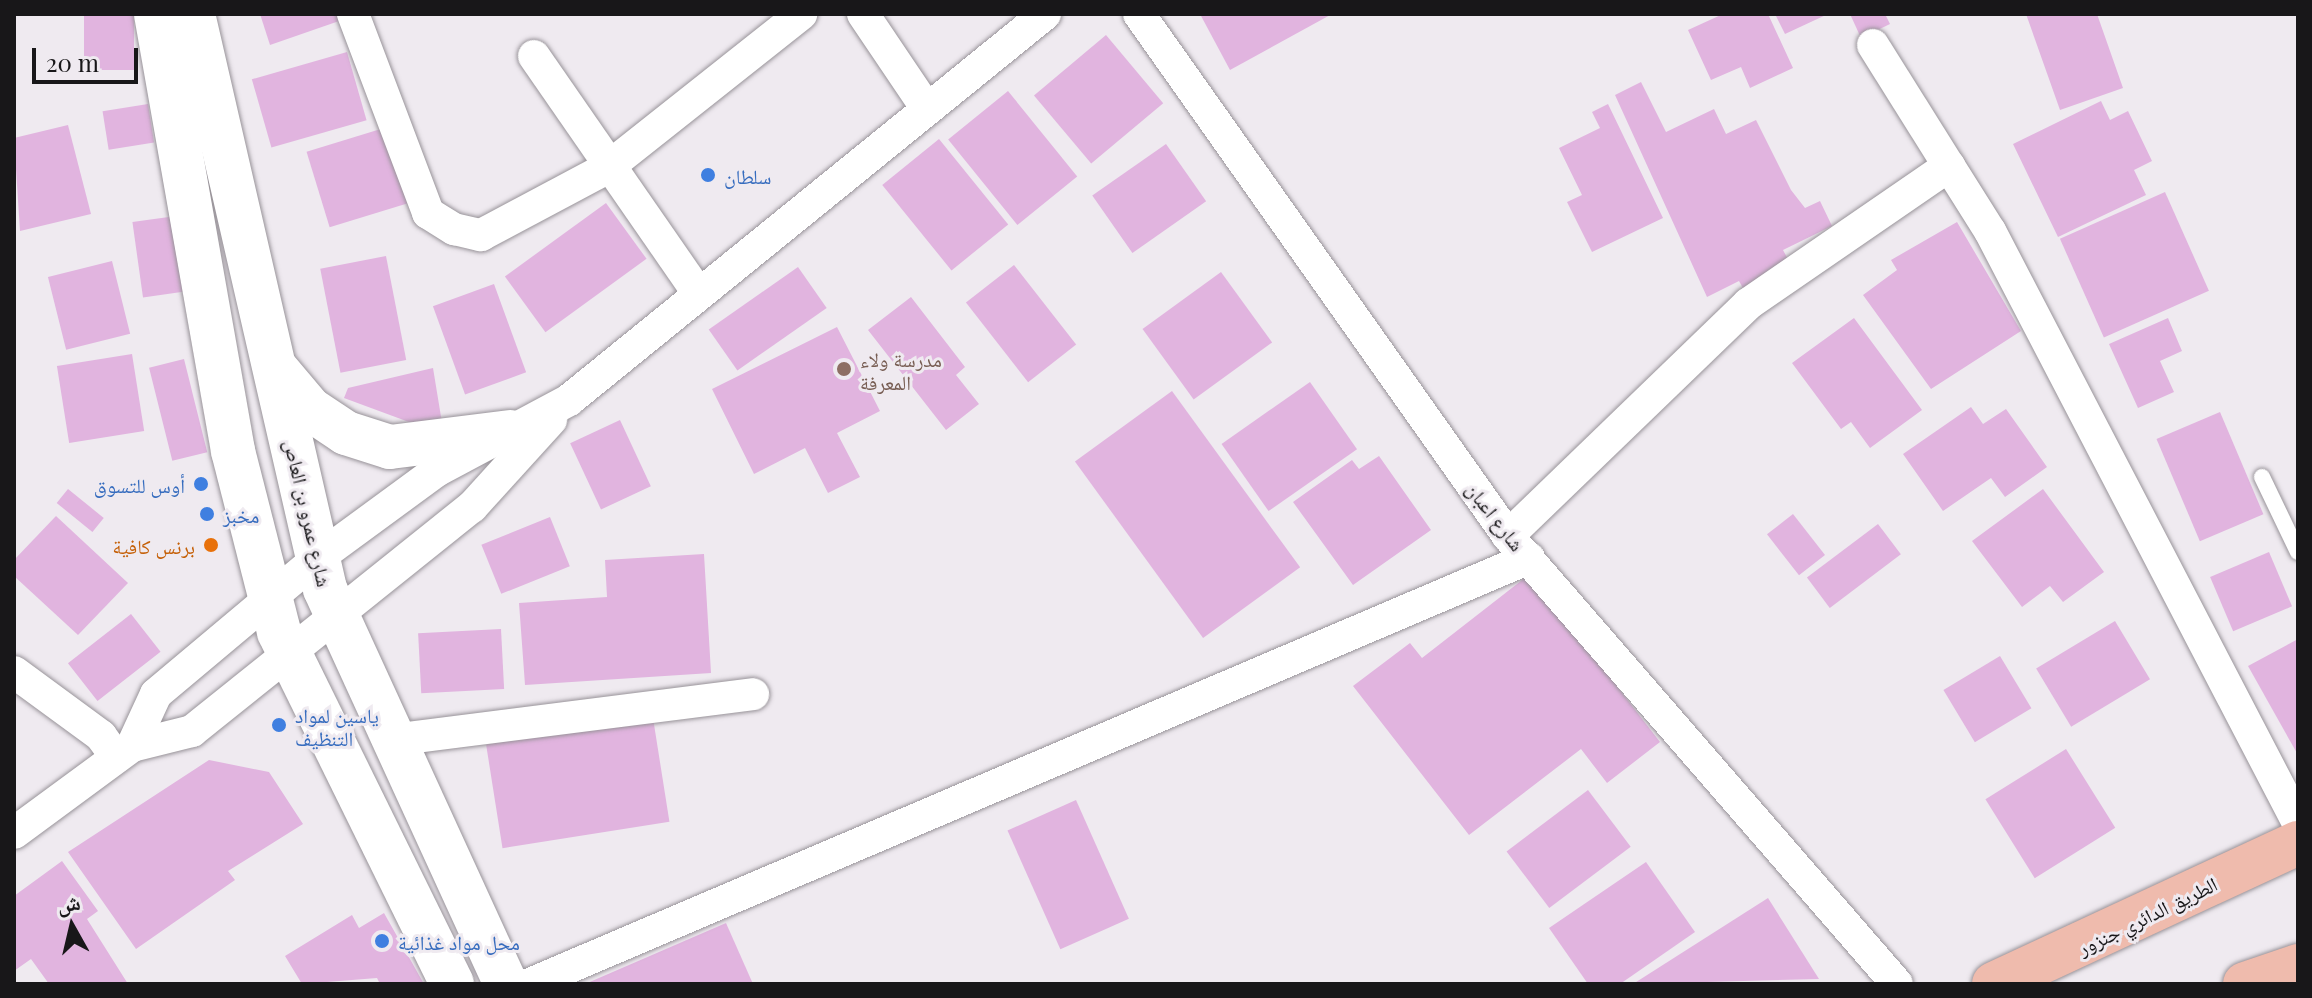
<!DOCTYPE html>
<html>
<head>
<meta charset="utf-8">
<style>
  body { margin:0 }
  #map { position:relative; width:2312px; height:998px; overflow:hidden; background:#efeaf0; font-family:"Playfair Display","Noto Naskh Arabic",serif }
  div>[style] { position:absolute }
  .building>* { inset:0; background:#e1b4df; transform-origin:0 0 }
  .roads { filter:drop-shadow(0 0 2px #989399) drop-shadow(0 0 2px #989399) }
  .lane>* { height:16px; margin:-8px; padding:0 8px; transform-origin:8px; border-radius:8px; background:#fff }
  .street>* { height:32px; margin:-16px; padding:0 16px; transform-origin:16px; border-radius:16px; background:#fff }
  .secondary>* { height:44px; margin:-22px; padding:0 22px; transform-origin:22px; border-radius:22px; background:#fff }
  .primary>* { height:44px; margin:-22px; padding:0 22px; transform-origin:22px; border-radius:22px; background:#efbbad }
  .dots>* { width:22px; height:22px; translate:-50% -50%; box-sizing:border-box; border:4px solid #efeaf0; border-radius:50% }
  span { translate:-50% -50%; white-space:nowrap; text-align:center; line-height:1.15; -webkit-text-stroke:6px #efeaf0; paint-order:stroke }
  .shop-label { font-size:20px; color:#366cbe }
  .left { translate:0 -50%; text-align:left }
  .right { translate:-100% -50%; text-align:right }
  .education-label { font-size:20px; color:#785e54 }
  .street-label { font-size:20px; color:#181719 }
  .food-label { font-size:20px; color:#c56008 }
  .frame { position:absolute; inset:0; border:16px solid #181719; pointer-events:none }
  .north { position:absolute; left:32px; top:886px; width:80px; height:80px; -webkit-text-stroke:6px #efeaf0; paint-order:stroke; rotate:352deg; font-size:22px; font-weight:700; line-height:32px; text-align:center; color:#181719 }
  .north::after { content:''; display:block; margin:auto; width:28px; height:36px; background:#181719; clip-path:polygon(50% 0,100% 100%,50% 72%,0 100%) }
  .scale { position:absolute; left:32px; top:48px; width:106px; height:36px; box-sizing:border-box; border:4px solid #181719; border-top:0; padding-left:10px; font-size:24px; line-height:28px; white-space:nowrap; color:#181719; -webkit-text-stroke:6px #efeaf0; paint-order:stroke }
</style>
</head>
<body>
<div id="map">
  <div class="building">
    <div style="left:84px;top:14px;width:50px;height:56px"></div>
    <div style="clip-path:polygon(260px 14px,340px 14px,342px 20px,270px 45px)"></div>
    <div style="clip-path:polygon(1200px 14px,1332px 14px,1230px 70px)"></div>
    <div style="clip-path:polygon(1723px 14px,1768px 14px,1793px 68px,1750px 88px,1741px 67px,1711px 80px,1688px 30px)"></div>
    <div style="clip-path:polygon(1775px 14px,1828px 14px,1785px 34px)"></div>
    <div style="clip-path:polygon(1850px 14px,1885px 14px,1890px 24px,1861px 38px)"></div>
    <div style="clip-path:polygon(2026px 14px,2097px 14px,2123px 88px,2060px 110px)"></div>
    <div style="left:1106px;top:35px;width:89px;height:94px;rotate:50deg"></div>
    <div style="left:347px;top:52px;width:71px;height:99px;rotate:74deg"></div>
    <div style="clip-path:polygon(1641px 82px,1666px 132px,1714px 109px,1726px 134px,1756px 120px,1791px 190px,1805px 208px,1820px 201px,1832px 226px,1783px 250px,1792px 267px,1744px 290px,1739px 281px,1707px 297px,1615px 95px)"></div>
    <div style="left:1008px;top:91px;width:110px;height:77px;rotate:51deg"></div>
    <div style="clip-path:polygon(2101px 101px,2110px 120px,2128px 111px,2152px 161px,2134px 170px,2146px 195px,2058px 237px,2013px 144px)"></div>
    <div style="left:148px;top:104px;width:39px;height:46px;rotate:81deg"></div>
    <div style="clip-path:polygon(1608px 104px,1663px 218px,1592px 252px,1567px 202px,1582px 195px,1559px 148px,1600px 128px,1592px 112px)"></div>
    <div style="clip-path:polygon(68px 125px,91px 214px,20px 231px,14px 138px)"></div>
    <div style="left:384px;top:128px;width:79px;height:81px;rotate:73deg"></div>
    <div style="left:939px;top:139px;width:110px;height:73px;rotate:51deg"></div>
    <div style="left:1166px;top:144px;width:70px;height:90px;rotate:55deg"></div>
    <div style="left:2165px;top:192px;width:108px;height:115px;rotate:66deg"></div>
    <div style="left:606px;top:203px;width:69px;height:125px;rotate:54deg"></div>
    <div style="left:176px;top:216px;width:76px;height:44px;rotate:82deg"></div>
    <div style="clip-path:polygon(1957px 222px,2021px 331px,1931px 389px,1863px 295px,1897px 270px,1891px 260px)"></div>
    <div style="left:386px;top:256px;width:106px;height:67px;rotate:79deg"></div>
    <div style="left:112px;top:261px;width:75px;height:66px;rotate:76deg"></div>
    <div style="left:1014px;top:265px;width:101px;height:61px;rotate:52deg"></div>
    <div style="left:798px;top:267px;width:50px;height:109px;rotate:55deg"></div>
    <div style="left:1221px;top:272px;width:87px;height:97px;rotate:54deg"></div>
    <div style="left:494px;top:284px;width:94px;height:65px;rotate:70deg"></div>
    <div style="clip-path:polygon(911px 297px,965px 367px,956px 375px,979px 404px,946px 430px,868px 330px)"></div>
    <div style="clip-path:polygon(1854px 318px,1922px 410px,1870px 448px,1851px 422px,1841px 429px,1792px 363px)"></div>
    <div style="clip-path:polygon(2168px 318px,2182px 351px,2160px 361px,2174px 392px,2138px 408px,2109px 344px)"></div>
    <div style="clip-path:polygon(837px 327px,880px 411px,837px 433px,860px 477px,828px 493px,805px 448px,754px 474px,712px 389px)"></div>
    <div style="left:132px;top:354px;width:78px;height:76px;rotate:81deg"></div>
    <div style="left:184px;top:359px;width:96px;height:36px;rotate:76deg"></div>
    <div style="clip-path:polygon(433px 368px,444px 435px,344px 398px,348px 388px)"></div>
    <div style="left:1310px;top:382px;width:82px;height:108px;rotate:55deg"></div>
    <div style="left:1172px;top:391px;width:218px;height:120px;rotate:54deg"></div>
    <div style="clip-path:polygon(1971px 407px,1983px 424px,2006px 409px,2047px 467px,2005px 497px,1991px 478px,1943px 511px,1903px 454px)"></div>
    <div style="left:2220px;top:412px;width:111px;height:69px;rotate:67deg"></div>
    <div style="left:620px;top:420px;width:73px;height:55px;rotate:65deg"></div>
    <div style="clip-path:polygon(1379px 456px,1431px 530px,1353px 585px,1293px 502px,1352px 460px,1359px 469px)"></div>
    <div style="left:68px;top:489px;width:46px;height:18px;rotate:39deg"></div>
    <div style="clip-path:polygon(2043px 489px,2104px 572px,2063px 602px,2050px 586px,2022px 607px,1972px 541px)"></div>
    <div style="left:1793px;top:514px;width:52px;height:33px;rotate:52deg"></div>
    <div style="clip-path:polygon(56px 516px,128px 583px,78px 635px,14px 576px,14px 560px)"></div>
    <div style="left:550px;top:517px;width:53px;height:74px;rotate:68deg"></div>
    <div style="left:1878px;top:524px;width:38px;height:89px;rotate:53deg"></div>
    <div style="left:2269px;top:552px;width:59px;height:64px;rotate:67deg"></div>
    <div style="clip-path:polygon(704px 554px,711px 673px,525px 685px,519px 603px,607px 597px,605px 560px)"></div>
    <div style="clip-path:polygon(1530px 574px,1660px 742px,1607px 783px,1581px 749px,1469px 835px,1353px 686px,1410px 643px,1422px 658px)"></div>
    <div style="left:131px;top:614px;width:48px;height:80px;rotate:52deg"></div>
    <div style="left:2115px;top:621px;width:68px;height:92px;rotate:59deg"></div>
    <div style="left:501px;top:629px;width:60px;height:83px;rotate:87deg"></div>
    <div style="clip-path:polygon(2298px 639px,2298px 755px,2248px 666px)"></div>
    <div style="left:2000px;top:656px;width:61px;height:66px;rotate:59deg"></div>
    <div style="left:653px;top:718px;width:105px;height:169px;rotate:81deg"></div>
    <div style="left:2066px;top:749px;width:93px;height:95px;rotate:58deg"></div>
    <div style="clip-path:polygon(209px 760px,269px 772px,303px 824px,228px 871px,235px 880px,136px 949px,68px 852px)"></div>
    <div style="left:1588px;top:790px;width:71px;height:102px;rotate:53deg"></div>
    <div style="left:1076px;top:800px;width:130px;height:75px;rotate:66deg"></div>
    <div style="clip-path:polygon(62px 861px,98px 911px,87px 919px,128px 984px,49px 984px,31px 959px,14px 971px,14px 896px)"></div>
    <div style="clip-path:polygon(1646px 862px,1695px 932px,1620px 984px,1588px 984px,1549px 928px)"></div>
    <div style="clip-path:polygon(1768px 898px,1819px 979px,1633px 984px)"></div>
    <div style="clip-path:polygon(384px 913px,424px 984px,380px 984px,377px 978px,302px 984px,285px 956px,352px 915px,359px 928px)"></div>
    <div style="clip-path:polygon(726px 923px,753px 984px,585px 984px)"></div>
  </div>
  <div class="roads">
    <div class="lane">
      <div style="left:2262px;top:477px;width:83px;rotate:64.4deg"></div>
    </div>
    <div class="street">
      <div style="left:353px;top:14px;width:213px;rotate:69.3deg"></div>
      <div style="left:428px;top:213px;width:31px;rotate:32deg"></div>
      <div style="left:454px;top:229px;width:28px;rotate:13deg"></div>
      <div style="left:481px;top:235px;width:143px;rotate:-28deg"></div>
      <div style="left:607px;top:168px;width:248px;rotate:-38.4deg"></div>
      <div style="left:863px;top:14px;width:115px;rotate:56deg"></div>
      <div style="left:1139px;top:14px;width:639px;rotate:54.74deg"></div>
      <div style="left:1508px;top:536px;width:593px;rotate:49.03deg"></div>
      <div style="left:1873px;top:45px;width:143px;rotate:57.9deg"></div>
      <div style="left:534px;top:56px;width:288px;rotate:55.3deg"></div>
      <div style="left:1508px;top:536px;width:334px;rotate:-44deg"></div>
      <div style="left:1748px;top:304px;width:244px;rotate:-34.5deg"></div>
      <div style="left:1949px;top:166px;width:77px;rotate:57.8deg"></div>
      <div style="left:1990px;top:231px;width:667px;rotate:62.51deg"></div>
      <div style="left:14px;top:672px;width:108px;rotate:36.3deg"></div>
      <div style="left:101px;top:736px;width:26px;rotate:54deg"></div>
      <div style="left:391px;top:740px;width:365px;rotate:-7.2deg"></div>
      <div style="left:132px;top:746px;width:57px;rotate:-65.2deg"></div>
      <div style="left:156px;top:694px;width:212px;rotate:-40deg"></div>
      <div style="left:318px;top:558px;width:149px;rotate:-36.3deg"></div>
      <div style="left:438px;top:470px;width:149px;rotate:-28.1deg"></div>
      <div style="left:569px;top:400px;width:613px;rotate:-39.04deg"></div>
      <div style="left:14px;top:833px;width:147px;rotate:-36.4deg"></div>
      <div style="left:132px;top:746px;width:62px;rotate:-14deg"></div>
      <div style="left:192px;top:731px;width:359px;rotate:-38.7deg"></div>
      <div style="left:472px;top:507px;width:118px;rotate:-47.8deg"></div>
      <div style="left:530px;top:984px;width:1086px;rotate:-23.09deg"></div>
    </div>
    <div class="secondary">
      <div style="left:156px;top:14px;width:444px;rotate:80deg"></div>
      <div style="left:233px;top:451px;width:187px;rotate:75.7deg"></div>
      <div style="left:279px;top:632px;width:392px;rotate:63.8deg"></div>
      <div style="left:193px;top:14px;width:590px;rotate:77.07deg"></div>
      <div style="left:325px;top:589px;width:434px;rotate:65.4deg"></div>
      <div style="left:277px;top:370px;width:51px;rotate:49.8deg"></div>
      <div style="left:310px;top:409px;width:43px;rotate:33.7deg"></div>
      <div style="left:346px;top:433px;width:46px;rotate:17.7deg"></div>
      <div style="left:390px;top:447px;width:121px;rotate:-7.1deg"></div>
    </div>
    <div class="primary">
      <div style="left:1994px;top:984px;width:335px;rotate:-24.9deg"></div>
      <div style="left:2245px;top:984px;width:56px;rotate:-18.8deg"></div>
    </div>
  </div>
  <div class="dots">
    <div style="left:708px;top:175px;background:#3f7fe0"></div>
    <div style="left:844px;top:369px;background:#8d6e63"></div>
    <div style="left:201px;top:484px;background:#3f7fe0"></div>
    <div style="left:207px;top:514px;background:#3f7fe0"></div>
    <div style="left:211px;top:545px;background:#e8710a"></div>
    <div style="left:279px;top:725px;background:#3f7fe0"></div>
    <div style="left:382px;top:941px;background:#3f7fe0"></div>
  </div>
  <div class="shop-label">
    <span class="left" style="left:724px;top:175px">سلطان</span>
    <span class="right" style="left:185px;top:484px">أوس للتسوق</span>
    <span class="left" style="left:223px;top:514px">مخبز</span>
    <span class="left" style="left:295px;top:726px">ياسين لمواد<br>التنظيف</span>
    <span class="left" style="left:398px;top:941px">محل مواد غذائية</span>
  </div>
  <div class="education-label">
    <span class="left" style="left:860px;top:370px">مدرسة ولاء<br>المعرفة</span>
  </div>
  <div class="street-label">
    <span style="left:309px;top:513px;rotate:77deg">شارع عمرو بن العاص</span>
    <span style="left:1496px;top:516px;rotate:52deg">شارع اعبان</span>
    <span style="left:2147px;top:915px;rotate:-26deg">الطريق الدائري جنزور</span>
  </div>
  <div class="food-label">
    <span class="right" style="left:195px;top:545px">برنس كافية</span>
  </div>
  <div class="frame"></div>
  <div class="north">ش</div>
  <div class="scale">20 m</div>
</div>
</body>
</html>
